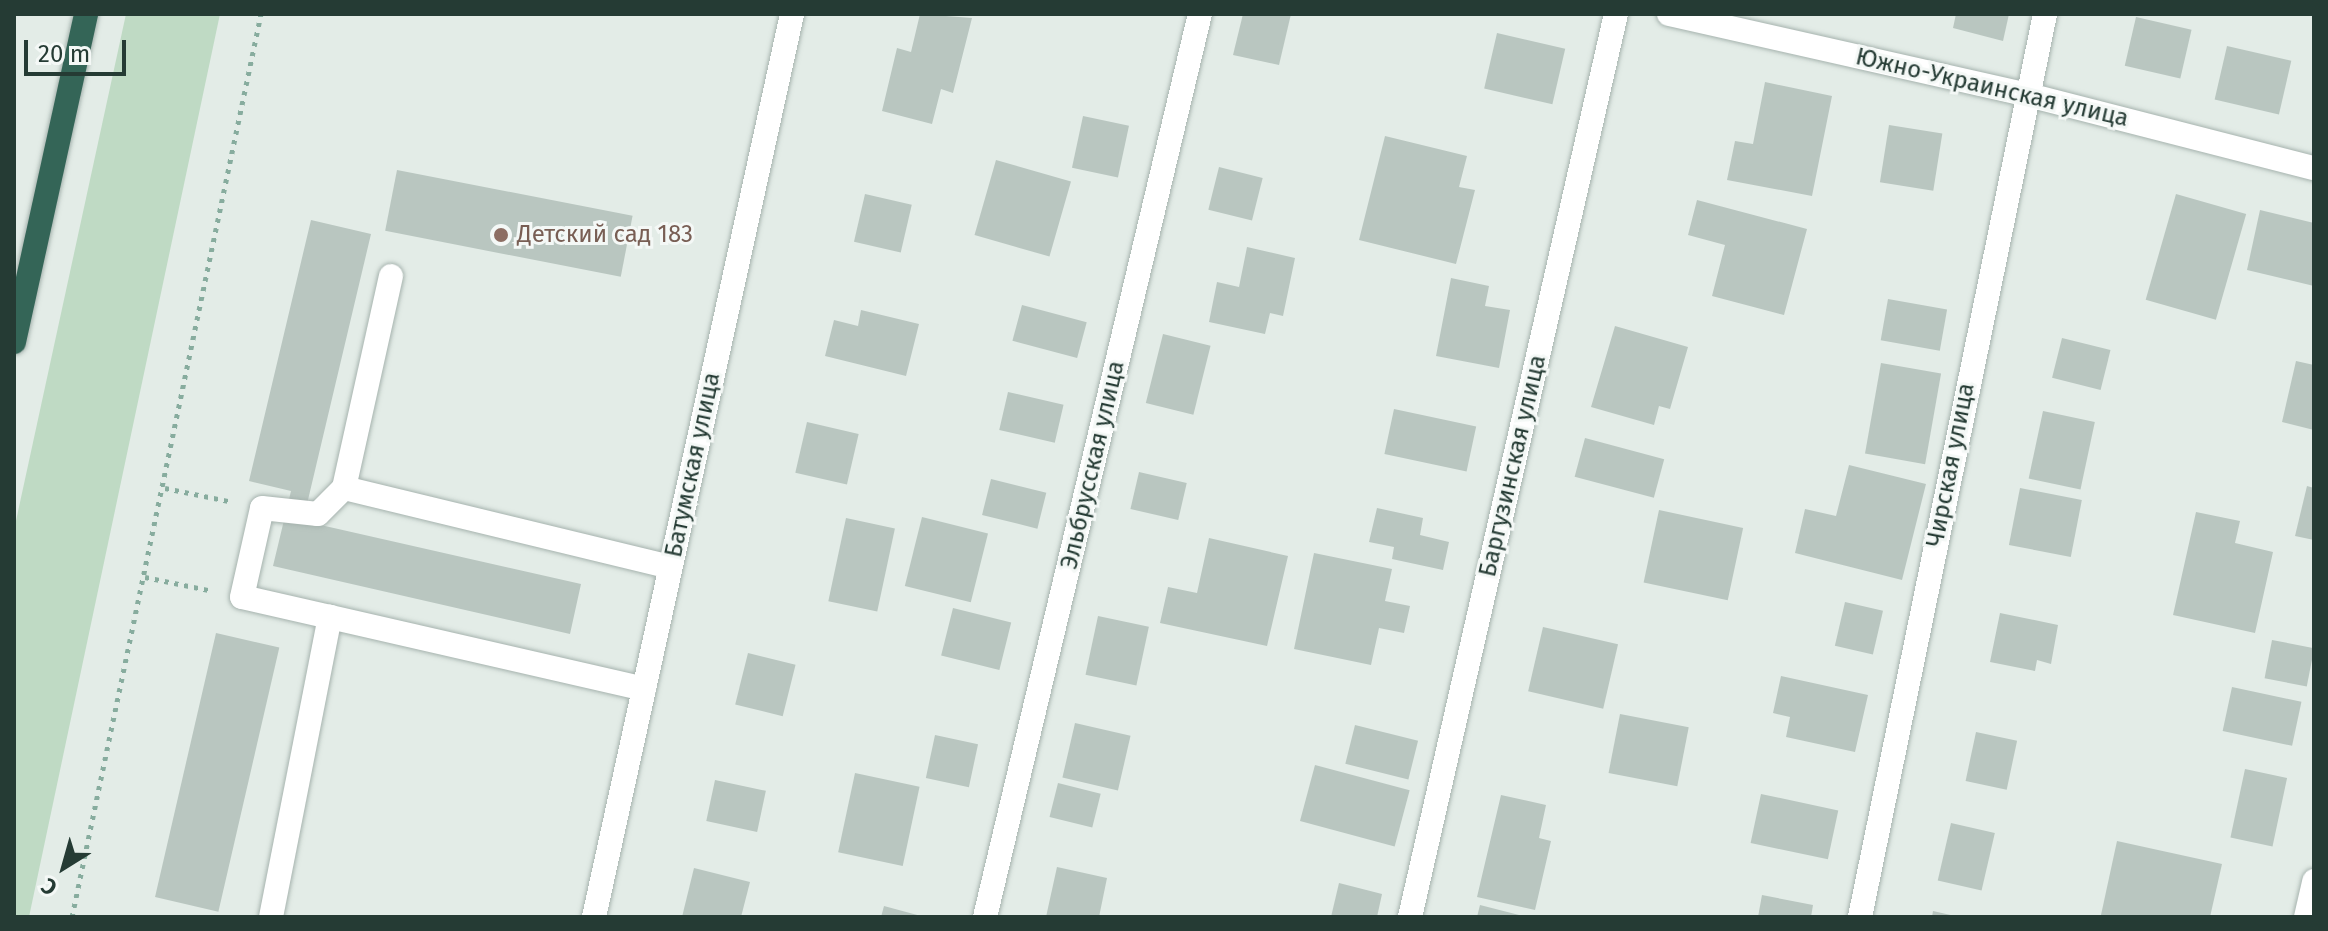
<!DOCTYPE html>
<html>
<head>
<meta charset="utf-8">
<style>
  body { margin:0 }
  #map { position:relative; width:2328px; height:931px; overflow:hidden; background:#e3ece7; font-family:"Fira Sans",sans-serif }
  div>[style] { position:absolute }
  .green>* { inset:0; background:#bfdac4 }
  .building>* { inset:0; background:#b9c6c0; transform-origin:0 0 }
  .path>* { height:5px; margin-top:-2.5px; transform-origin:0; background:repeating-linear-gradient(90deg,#87ac9e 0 4px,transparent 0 10px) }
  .roads { filter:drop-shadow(0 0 2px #a6b3ae) drop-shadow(0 0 2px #a6b3ae) }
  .minor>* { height:24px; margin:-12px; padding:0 12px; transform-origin:12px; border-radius:12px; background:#fff }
  .highway>* { height:24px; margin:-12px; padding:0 12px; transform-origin:12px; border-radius:12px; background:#346557 }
  .dots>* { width:22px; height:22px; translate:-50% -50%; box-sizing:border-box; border:4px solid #f4f8f6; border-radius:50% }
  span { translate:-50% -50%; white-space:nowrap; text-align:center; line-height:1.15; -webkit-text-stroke:6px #f4f8f6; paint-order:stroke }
  .street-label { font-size:24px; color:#253b34 }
  .education-label { font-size:24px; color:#785e54 }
  .left { translate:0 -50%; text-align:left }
  .frame { position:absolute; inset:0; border:16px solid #253b34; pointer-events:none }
  .north { position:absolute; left:24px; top:827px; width:80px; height:80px; -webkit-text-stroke:6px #f4f8f6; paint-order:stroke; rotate:217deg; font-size:22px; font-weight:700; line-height:32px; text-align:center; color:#253b34 }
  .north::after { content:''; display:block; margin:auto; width:28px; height:36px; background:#253b34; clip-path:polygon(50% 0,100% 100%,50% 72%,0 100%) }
  .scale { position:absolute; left:24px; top:40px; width:102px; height:36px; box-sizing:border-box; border:4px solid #253b34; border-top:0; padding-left:10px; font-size:24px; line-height:28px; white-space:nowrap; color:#253b34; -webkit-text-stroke:6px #f4f8f6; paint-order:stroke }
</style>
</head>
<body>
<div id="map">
  <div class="green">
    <div style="clip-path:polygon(126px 14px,220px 14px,29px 917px,14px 917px,14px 530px)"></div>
  </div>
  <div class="building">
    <div style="clip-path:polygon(920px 14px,972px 18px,953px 93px,941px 89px,932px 124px,882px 111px,897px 48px,911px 52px)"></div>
    <div style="clip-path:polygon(1243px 14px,1291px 14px,1279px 65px,1233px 55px)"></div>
    <div style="clip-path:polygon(1956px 14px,2009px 14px,2003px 41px,1953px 28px)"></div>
    <div style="left:2136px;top:17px;width:57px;height:50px;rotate:13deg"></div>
    <div style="left:1497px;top:33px;width:70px;height:57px;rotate:13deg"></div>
    <div style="left:2227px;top:46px;width:66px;height:55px;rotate:13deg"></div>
    <div style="clip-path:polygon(1765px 82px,1832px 96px,1812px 196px,1727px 180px,1735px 141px,1753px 144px)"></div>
    <div style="left:1083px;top:116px;width:47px;height:53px;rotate:12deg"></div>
    <div style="left:1889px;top:125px;width:54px;height:58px;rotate:9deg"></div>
    <div style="clip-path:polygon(1385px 136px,1467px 156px,1459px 187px,1475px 190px,1456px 264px,1359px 240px)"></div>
    <div style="left:996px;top:160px;width:78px;height:78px;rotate:16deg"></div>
    <div style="left:1219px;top:167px;width:45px;height:44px;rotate:14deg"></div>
    <div style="left:397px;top:170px;width:240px;height:62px;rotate:11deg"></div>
    <div style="left:865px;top:194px;width:48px;height:49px;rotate:13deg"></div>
    <div style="left:2176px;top:194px;width:73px;height:110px;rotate:16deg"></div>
    <div style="clip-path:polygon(1697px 200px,1807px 229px,1784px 315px,1712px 296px,1725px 245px,1688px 235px)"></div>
    <div style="clip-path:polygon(2260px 210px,2314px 223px,2314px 286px,2247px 270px)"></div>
    <div style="clip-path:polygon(311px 220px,371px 234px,303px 521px,581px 584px,570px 634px,273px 566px,291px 491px,249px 481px)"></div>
    <div style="clip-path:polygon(1247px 247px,1295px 258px,1283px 316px,1270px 313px,1265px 334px,1209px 322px,1217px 282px,1239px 287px)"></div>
    <div style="clip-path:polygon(1451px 278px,1489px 286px,1485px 306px,1510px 310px,1499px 368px,1436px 356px)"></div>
    <div style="left:1888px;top:299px;width:60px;height:42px;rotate:10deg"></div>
    <div style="left:1022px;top:305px;width:67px;height:37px;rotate:15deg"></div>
    <div style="clip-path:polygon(861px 310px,919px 324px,906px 376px,825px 356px,834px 320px,858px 326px)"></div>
    <div style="clip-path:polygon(1615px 326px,1688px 347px,1670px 409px,1659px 406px,1654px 425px,1591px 407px)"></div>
    <div style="left:1163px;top:334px;width:49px;height:71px;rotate:14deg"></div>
    <div style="left:2062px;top:338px;width:50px;height:41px;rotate:14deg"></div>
    <div style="clip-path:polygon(2296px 361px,2314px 365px,2314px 430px,2282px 422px)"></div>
    <div style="left:1881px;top:363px;width:61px;height:92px;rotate:10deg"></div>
    <div style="left:1008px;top:392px;width:57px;height:39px;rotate:13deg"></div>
    <div style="left:1394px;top:409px;width:84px;height:46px;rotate:12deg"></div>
    <div style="left:2043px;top:411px;width:53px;height:69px;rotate:12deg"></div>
    <div style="left:807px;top:422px;width:53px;height:52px;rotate:13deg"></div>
    <div style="left:1585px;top:438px;width:82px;height:40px;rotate:15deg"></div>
    <div style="clip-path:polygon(1849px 465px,1926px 484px,1902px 580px,1795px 553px,1805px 509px,1836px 516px)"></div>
    <div style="left:1139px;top:472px;width:49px;height:38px;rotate:13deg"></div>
    <div style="left:991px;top:479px;width:57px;height:37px;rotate:14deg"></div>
    <div style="clip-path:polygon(2307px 486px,2314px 488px,2314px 540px,2295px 536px)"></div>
    <div style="left:2020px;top:488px;width:63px;height:58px;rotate:11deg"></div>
    <div style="clip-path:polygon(1377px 508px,1423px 518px,1420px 535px,1449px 542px,1443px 570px,1392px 559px,1394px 547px,1369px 542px)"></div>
    <div style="left:1659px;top:510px;width:86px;height:74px;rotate:12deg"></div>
    <div style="clip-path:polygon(2196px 512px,2240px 521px,2235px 543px,2273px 552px,2255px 633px,2173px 615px)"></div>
    <div style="left:922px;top:517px;width:68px;height:71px;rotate:14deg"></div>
    <div style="left:846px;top:518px;width:50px;height:85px;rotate:12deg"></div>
    <div style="clip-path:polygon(1209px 538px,1288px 556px,1267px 646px,1160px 623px,1168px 587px,1197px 593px)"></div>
    <div style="clip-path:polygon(1314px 553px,1392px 569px,1385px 601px,1410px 606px,1404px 633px,1379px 628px,1371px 665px,1294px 649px)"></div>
    <div style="left:1845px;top:602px;width:39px;height:45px;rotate:13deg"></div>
    <div style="left:953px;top:608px;width:60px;height:49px;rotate:14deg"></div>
    <div style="clip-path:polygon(2000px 613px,2058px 625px,2051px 664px,2037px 660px,2035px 671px,1990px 662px)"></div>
    <div style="left:1098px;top:616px;width:52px;height:60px;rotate:12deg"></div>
    <div style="left:1543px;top:627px;width:77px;height:66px;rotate:13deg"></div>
    <div style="left:216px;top:633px;width:65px;height:271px;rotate:13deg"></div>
    <div style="left:2272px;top:640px;width:43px;height:39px;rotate:11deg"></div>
    <div style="left:748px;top:653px;width:49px;height:53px;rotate:14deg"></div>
    <div style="clip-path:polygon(1781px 676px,1868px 695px,1855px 752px,1786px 737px,1790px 717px,1773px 713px)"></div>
    <div style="left:2232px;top:687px;width:71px;height:45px;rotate:12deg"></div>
    <div style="left:1620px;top:714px;width:70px;height:60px;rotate:11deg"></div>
    <div style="left:1075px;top:723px;width:57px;height:56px;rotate:13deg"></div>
    <div style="left:1355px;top:725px;width:65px;height:40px;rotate:14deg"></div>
    <div style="left:1976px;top:732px;width:42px;height:50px;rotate:12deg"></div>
    <div style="left:935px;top:735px;width:44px;height:44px;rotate:12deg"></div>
    <div style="left:1315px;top:765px;width:98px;height:58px;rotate:15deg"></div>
    <div style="left:2245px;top:769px;width:43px;height:70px;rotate:12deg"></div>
    <div style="left:855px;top:773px;width:66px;height:81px;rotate:12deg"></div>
    <div style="left:715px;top:780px;width:52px;height:42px;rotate:12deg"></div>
    <div style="left:1058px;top:783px;width:44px;height:35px;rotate:14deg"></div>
    <div style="left:1761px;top:794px;width:79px;height:50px;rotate:12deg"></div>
    <div style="clip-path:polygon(1501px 795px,1546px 805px,1539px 838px,1551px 841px,1535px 910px,1477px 897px)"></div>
    <div style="left:1951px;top:823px;width:45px;height:59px;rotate:13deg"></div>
    <div style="clip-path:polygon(2117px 841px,2222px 864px,2210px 917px,2101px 915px)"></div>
    <div style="clip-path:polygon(1057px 867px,1107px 878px,1099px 917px,1046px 917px)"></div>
    <div style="clip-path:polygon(694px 868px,750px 882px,741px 917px,682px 917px)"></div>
    <div style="clip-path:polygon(1339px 883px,1382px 894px,1377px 917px,1331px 917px)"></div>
    <div style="clip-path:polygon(1762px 895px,1813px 905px,1811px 917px,1758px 917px)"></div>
    <div style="clip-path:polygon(1480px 905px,1523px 916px,1523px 917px,1477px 917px)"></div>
    <div style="clip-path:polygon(884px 906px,921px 916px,921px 917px,881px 917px)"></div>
    <div style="clip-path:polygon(1933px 911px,1955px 916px,1955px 917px,1932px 917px)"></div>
  </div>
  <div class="path">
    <div style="left:165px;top:488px;width:69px;rotate:11.6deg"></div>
    <div style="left:145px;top:577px;width:69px;rotate:11.6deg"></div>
    <div style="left:72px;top:917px;width:923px;rotate:-78.18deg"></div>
  </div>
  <div class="roads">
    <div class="minor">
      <div style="left:1669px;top:14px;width:365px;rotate:12.7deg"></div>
      <div style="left:2025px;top:94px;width:298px;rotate:14.4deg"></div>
      <div style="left:344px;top:488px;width:335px;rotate:13.6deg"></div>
      <div style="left:330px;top:617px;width:90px;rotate:-167.2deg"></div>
      <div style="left:242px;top:597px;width:91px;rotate:-77.3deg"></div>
      <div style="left:262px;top:508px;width:56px;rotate:6.1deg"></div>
      <div style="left:318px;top:514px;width:37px;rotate:-45deg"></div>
      <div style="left:344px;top:488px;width:217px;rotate:-77.5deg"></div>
      <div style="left:271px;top:917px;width:306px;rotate:-78.9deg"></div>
      <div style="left:330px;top:617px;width:322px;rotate:12.9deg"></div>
      <div style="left:594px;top:917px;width:924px;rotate:-77.63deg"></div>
      <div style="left:985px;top:917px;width:928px;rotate:-76.61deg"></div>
      <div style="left:1410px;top:917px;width:926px;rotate:-77.15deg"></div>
      <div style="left:1860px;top:917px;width:922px;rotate:-78.42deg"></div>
      <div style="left:2306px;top:917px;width:37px;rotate:-77deg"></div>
    </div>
    <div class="highway">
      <div style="left:14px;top:342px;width:336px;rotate:-77.6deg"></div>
    </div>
  </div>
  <div class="dots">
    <div style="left:501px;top:235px;background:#8d6e63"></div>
  </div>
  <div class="street-label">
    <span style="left:1992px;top:88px;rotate:13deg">Южно-Украинская улица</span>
    <span style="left:693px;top:465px;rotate:-78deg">Батумская улица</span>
    <span style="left:1093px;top:465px;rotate:-77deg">Эльбрусская улица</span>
    <span style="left:1951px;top:465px;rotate:-79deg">Чирская улица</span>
    <span style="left:1513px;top:466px;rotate:-77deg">Баргузинская улица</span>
  </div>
  <div class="education-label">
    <span class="left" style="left:517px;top:235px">Детский сад 183</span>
  </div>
  <div class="frame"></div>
  <div class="north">С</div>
  <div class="scale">20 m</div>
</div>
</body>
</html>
